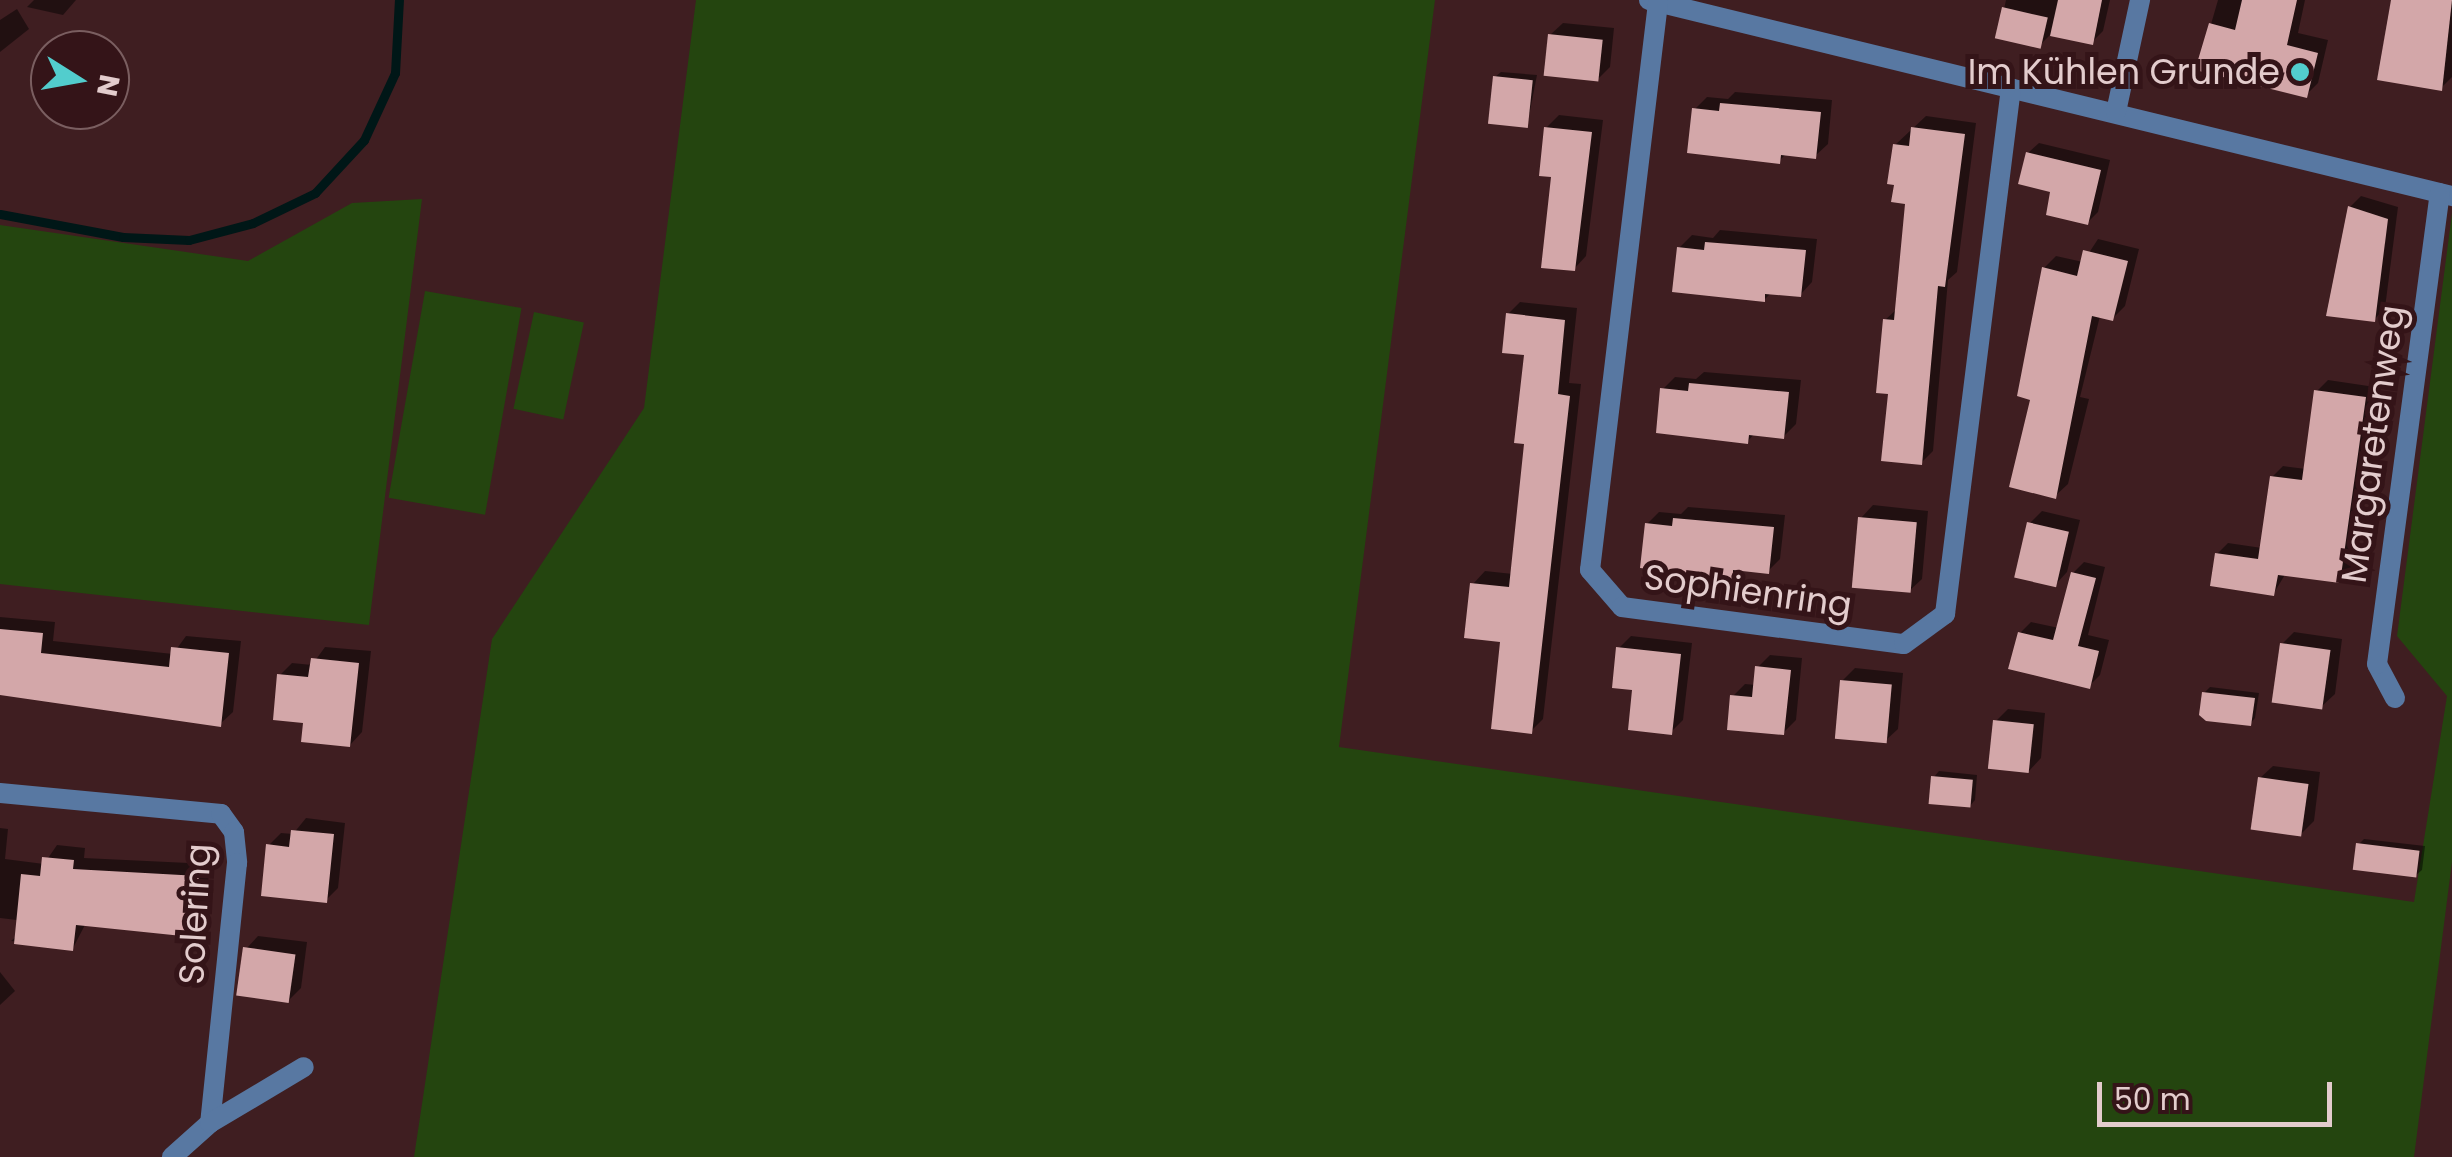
<!DOCTYPE html>
<html>
<head>
<meta charset="utf-8">
<style>
  body { margin:0 }
  #map { position:relative; width:2452px; height:1157px; overflow:hidden; background:#3f1e21; font-family:Poppins,sans-serif }
  div>[style] { position:absolute }
  .green>* { inset:0; background:#24450f; transform-origin:0 0 }
  .shadow>* { inset:0; background:#0007 }
  .stream>* { height:9px; margin:-4.5px; padding:0 4.5px; transform-origin:4.5px; border-radius:4.5px; background:#001717 }
  .building>* { inset:0; background:#d3a7a9; transform-origin:0 0 }
  .minor>* { height:20px; margin:-10px; padding:0 10px; transform-origin:10px; border-radius:10px; background:#5878a2 }
  .dots>* { width:28px; height:28px; translate:-50% -50%; box-sizing:border-box; border:5px solid #341418; border-radius:50% }
  span { translate:-50% -50%; white-space:nowrap; text-align:center; line-height:1.15; -webkit-text-stroke:10px #341418; paint-order:stroke }
  .poi-label { font-size:35px; color:#e3cccd }
  .right { translate:-100% -50%; text-align:right }
  .street-label { font-size:35px; color:#e3cccd }
  .north { position:absolute; left:30px; top:30px; width:100px; height:100px; box-sizing:border-box; background:#341418; border:2px solid #7a5e60; border-radius:50%; rotate:101deg; font-size:28px; font-weight:700; line-height:40px; text-align:center; color:#e3cccd }
  .north::after { content:''; display:block; margin:auto; width:35px; height:45px; background:#52cdcd; clip-path:polygon(50% 0,100% 100%,50% 72%,0 100%) }
  .scale { position:absolute; left:2097px; top:1082px; width:235px; height:45px; box-sizing:border-box; border:5px solid #e3cccd; border-top:0; padding-left:12px; font-size:30px; line-height:35px; white-space:nowrap; color:#e3cccd; -webkit-text-stroke:8px #341418; paint-order:stroke }
</style>
</head>
<body>
<div id="map">
  <div class="green">
    <div style="clip-path:polygon(696px 0,1435px 0,1339px 747px,2414px 902px,2447px 696px,2397px 636px,2452px 213px,2452px 862px,2414px 1157px,414px 1157px,492px 639px,644px 408px)"></div>
    <div style="clip-path:polygon(422px 199px,369px 625px,0 584px,0 225px,248px 261px,352px 203px)"></div>
    <div style="left:425px;top:291px;width:98px;height:210px;rotate:10deg"></div>
    <div style="left:534px;top:312px;width:51px;height:99px;rotate:12deg"></div>
  </div>
  <div class="shadow">
    <div style="clip-path:polygon(34px 0,76px 0,63px 15px,27px 7px)"></div>
    <div style="clip-path:polygon(2006px 0,2110px 0,2103px 31px,2092px 42px,2051px 34px,2040px 45px,1998px 36px)"></div>
    <div style="clip-path:polygon(2218px 0,2305px 0,2298px 33px,2328px 40px,2318px 83px,2306px 95px,2198px 69px)"></div>
    <div style="clip-path:polygon(2393px 0,2452px 0,2452px 77px,2441px 88px)"></div>
    <div style="clip-path:polygon(17px 9px,29px 29px,0 52px,0 20px)"></div>
    <div style="clip-path:polygon(1563px 23px,1614px 28px,1610px 67px,1598px 79px,1550px 35px)"></div>
    <div style="clip-path:polygon(1501px 72px,1537px 75px,1527px 126px,1495px 77px)"></div>
    <div style="clip-path:polygon(1735px 92px,1832px 100px,1828px 144px,1815px 156px,1787px 153px,1779px 161px,1695px 109px,1707px 97px,1728px 99px)"></div>
    <div style="clip-path:polygon(1559px 115px,1603px 120px,1586px 256px,1574px 269px,1546px 128px)"></div>
    <div style="clip-path:polygon(1926px 116px,1976px 123px,1957px 272px,1948px 280px,1933px 451px,1921px 463px,1891px 392px,1885px 320px,1898px 308px,1908px 202px,1895px 145px)"></div>
    <div style="clip-path:polygon(2039px 143px,2110px 160px,2098px 212px,2088px 222px,2053px 190px,2028px 153px)"></div>
    <div style="clip-path:polygon(2361px 196px,2398px 207px,2385px 308px,2374px 320px,2350px 207px)"></div>
    <div style="clip-path:polygon(1720px 230px,1817px 239px,1812px 282px,1800px 295px,1772px 292px,1764px 300px,1679px 248px,1692px 235px,1713px 238px)"></div>
    <div style="clip-path:polygon(2098px 239px,2139px 249px,2125px 306px,2112px 319px,2100px 316px,2080px 397px,2089px 399px,2068px 484px,2055px 496px,2033px 398px,2044px 268px,2056px 256px,2083px 262px)"></div>
    <div style="clip-path:polygon(1520px 302px,1577px 308px,1569px 383px,1581px 384px,1543px 719px,1531px 731px,1503px 639px,1473px 584px,1485px 571px,1513px 574px,1527px 442px,1527px 353px,1508px 314px)"></div>
    <div style="clip-path:polygon(1704px 372px,1801px 380px,1796px 424px,1784px 436px,1755px 433px,1748px 441px,1663px 389px,1675px 377px,1696px 379px)"></div>
    <div style="clip-path:polygon(2328px 380px,2375px 387px,2351px 569px,2340px 581px,2286px 573px,2274px 593px,2217px 554px,2228px 543px,2262px 548px,2272px 477px,2283px 466px,2306px 469px,2317px 391px)"></div>
    <div style="clip-path:polygon(1873px 505px,1928px 511px,1922px 579px,1909px 591px,1861px 518px)"></div>
    <div style="clip-path:polygon(1688px 507px,1785px 515px,1780px 559px,1768px 571px,1740px 568px,1732px 576px,1647px 524px,1659px 512px,1681px 514px)"></div>
    <div style="clip-path:polygon(2042px 511px,2080px 520px,2067px 572px,2055px 585px,2029px 524px)"></div>
    <div style="clip-path:polygon(2084px 562px,2105px 567px,2088px 635px,2109px 640px,2100px 675px,2089px 686px,2020px 633px,2031px 622px,2059px 628px,2073px 573px)"></div>
    <div style="clip-path:polygon(0 617px,55px 622px,53px 641px,173px 654px,186px 636px,241px 641px,233px 712px,220px 724px,0 694px)"></div>
    <div style="clip-path:polygon(2294px 632px,2342px 639px,2335px 694px,2322px 706px,2282px 644px)"></div>
    <div style="clip-path:polygon(1631px 636px,1692px 643px,1683px 720px,1671px 732px,1635px 688px,1619px 648px)"></div>
    <div style="clip-path:polygon(325px 647px,371px 651px,362px 732px,350px 745px,306px 720px,280px 675px,292px 663px,312px 665px)"></div>
    <div style="clip-path:polygon(1770px 655px,1802px 658px,1796px 720px,1783px 733px,1733px 696px,1745px 684px,1756px 685px,1757px 668px)"></div>
    <div style="clip-path:polygon(1855px 668px,1903px 673px,1898px 729px,1885px 741px,1842px 681px)"></div>
    <div style="clip-path:polygon(2210px 687px,2259px 693px,2255px 718px,2250px 724px,2204px 693px)"></div>
    <div style="clip-path:polygon(2008px 709px,2045px 713px,2041px 758px,2029px 771px,1995px 722px)"></div>
    <div style="clip-path:polygon(2273px 766px,2320px 772px,2314px 821px,2301px 834px,2260px 778px)"></div>
    <div style="clip-path:polygon(1939px 771px,1977px 775px,1975px 800px,1970px 806px,1934px 777px)"></div>
    <div style="clip-path:polygon(306px 818px,345px 823px,338px 888px,326px 900px,269px 845px,281px 833px,293px 834px)"></div>
    <div style="clip-path:polygon(0 828px,8px 829px,5px 859px,44px 864px,57px 845px,85px 848px,84px 858px,210px 864px,204px 922px,191px 934px,86px 923px,73px 948px,11px 941px,33px 922px,0 918px)"></div>
    <div style="clip-path:polygon(2364px 839px,2425px 846px,2422px 870px,2416px 875px,2359px 844px)"></div>
    <div style="clip-path:polygon(258px 936px,307px 942px,301px 988px,289px 1000px,246px 949px)"></div>
    <div style="clip-path:polygon(0 972px,15px 991px,0 1005px)"></div>
  </div>
  <div class="stream">
    <div style="left:0;top:214px;width:125px;rotate:10.6deg"></div>
    <div style="left:123px;top:237px;width:66px;rotate:2.6deg"></div>
    <div style="left:189px;top:240px;width:66px;rotate:-14.9deg"></div>
    <div style="left:253px;top:223px;width:69px;rotate:-25.8deg"></div>
    <div style="left:315px;top:193px;width:72px;rotate:-47.2deg"></div>
    <div style="left:364px;top:140px;width:74px;rotate:-65.2deg"></div>
    <div style="left:395px;top:73px;width:73px;rotate:-86.9deg"></div>
  </div>
  <div class="building">
    <div style="clip-path:polygon(2058px 0,2102px 0,2093px 45px,2050px 36px)"></div>
    <div style="clip-path:polygon(2242px 0,2297px 0,2287px 45px,2318px 53px,2307px 98px,2195px 70px,2209px 23px,2235px 30px)"></div>
    <div style="clip-path:polygon(2391px 0,2452px 0,2442px 91px,2377px 80px)"></div>
    <div style="left:2002px;top:7px;width:47px;height:32px;rotate:13deg"></div>
    <div style="left:1548px;top:34px;width:55px;height:42px;rotate:6deg"></div>
    <div style="left:1493px;top:76px;width:40px;height:48px;rotate:6deg"></div>
    <div style="clip-path:polygon(1720px 103px,1821px 112px,1816px 159px,1781px 155px,1780px 164px,1687px 153px,1692px 108px,1719px 111px)"></div>
    <div style="clip-path:polygon(1544px 127px,1592px 132px,1575px 271px,1541px 268px,1551px 177px,1539px 176px)"></div>
    <div style="clip-path:polygon(1911px 127px,1965px 134px,1945px 287px,1938px 286px,1922px 465px,1881px 461px,1888px 394px,1876px 393px,1883px 319px,1894px 320px,1905px 204px,1891px 202px,1894px 185px,1887px 184px,1893px 144px,1909px 146px)"></div>
    <div style="clip-path:polygon(2026px 152px,2101px 170px,2088px 225px,2046px 215px,2050px 192px,2018px 184px)"></div>
    <div style="clip-path:polygon(2348px 206px,2388px 219px,2375px 322px,2326px 316px)"></div>
    <div style="clip-path:polygon(1705px 242px,1806px 250px,1801px 297px,1765px 294px,1765px 302px,1672px 292px,1677px 247px,1704px 250px)"></div>
    <div style="clip-path:polygon(2083px 250px,2128px 261px,2113px 321px,2092px 316px,2056px 499px,2009px 487px,2030px 400px,2017px 396px,2042px 267px,2077px 276px)"></div>
    <div style="clip-path:polygon(1506px 313px,1565px 320px,1558px 394px,1570px 396px,1532px 734px,1491px 729px,1500px 642px,1464px 638px,1470px 583px,1509px 587px,1524px 444px,1514px 443px,1524px 355px,1502px 353px)"></div>
    <div style="clip-path:polygon(1689px 383px,1789px 392px,1784px 439px,1749px 435px,1748px 444px,1656px 433px,1660px 388px,1688px 391px)"></div>
    <div style="clip-path:polygon(2314px 390px,2366px 397px,2340px 583px,2278px 575px,2274px 596px,2210px 586px,2215px 553px,2258px 559px,2270px 476px,2302px 480px)"></div>
    <div style="left:1858px;top:517px;width:59px;height:71px;rotate:5deg"></div>
    <div style="clip-path:polygon(1673px 518px,1774px 527px,1769px 574px,1733px 570px,1733px 579px,1640px 568px,1645px 523px,1672px 526px)"></div>
    <div style="left:2027px;top:522px;width:43px;height:57px;rotate:13deg"></div>
    <div style="clip-path:polygon(2071px 572px,2096px 578px,2078px 646px,2099px 651px,2090px 689px,2008px 669px,2018px 632px,2053px 640px)"></div>
    <div style="clip-path:polygon(0 629px,43px 633px,41px 653px,169px 667px,171px 647px,229px 653px,221px 727px,0 695px)"></div>
    <div style="left:2280px;top:643px;width:51px;height:60px;rotate:8deg"></div>
    <div style="clip-path:polygon(1616px 647px,1681px 654px,1672px 735px,1628px 730px,1632px 690px,1612px 688px)"></div>
    <div style="clip-path:polygon(311px 658px,359px 663px,350px 747px,301px 742px,303px 723px,273px 720px,277px 674px,308px 677px)"></div>
    <div style="clip-path:polygon(1755px 666px,1791px 670px,1784px 735px,1727px 730px,1730px 695px,1752px 697px)"></div>
    <div style="left:1840px;top:680px;width:52px;height:59px;rotate:5deg"></div>
    <div style="clip-path:polygon(2202px 692px,2255px 698px,2251px 726px,2206px 721px,2199px 715px)"></div>
    <div style="left:1993px;top:720px;width:41px;height:49px;rotate:6deg"></div>
    <div style="left:1931px;top:776px;width:42px;height:28px;rotate:5deg"></div>
    <div style="left:2258px;top:777px;width:51px;height:53px;rotate:8deg"></div>
    <div style="clip-path:polygon(291px 830px,334px 834px,327px 903px,261px 896px,266px 844px,289px 847px)"></div>
    <div style="left:2356px;top:843px;width:64px;height:27px;rotate:7deg"></div>
    <div style="clip-path:polygon(42px 857px,74px 860px,73px 869px,199px 876px,192px 937px,76px 925px,73px 951px,14px 944px,21px 874px,40px 876px)"></div>
    <div style="left:243px;top:947px;width:53px;height:49px;rotate:8deg"></div>
  </div>
  <div class="minor">
    <div style="left:1649px;top:0;width:827px;rotate:13.72deg"></div>
    <div style="left:1658px;top:3px;width:571px;rotate:96.84deg"></div>
    <div style="left:1590px;top:570px;width:49px;rotate:49.1deg"></div>
    <div style="left:1622px;top:607px;width:284px;rotate:7.5deg"></div>
    <div style="left:1904px;top:644px;width:51px;rotate:-36.2deg"></div>
    <div style="left:1945px;top:614px;width:530px;rotate:-82.85deg"></div>
    <div style="left:2116px;top:112px;width:115px;rotate:-77.9deg"></div>
    <div style="left:2395px;top:698px;width:38px;rotate:-118deg"></div>
    <div style="left:2377px;top:664px;width:475px;rotate:-82.4deg"></div>
    <div style="left:0;top:793px;width:222px;rotate:5.4deg"></div>
    <div style="left:221px;top:814px;width:22px;rotate:54deg"></div>
    <div style="left:234px;top:832px;width:31px;rotate:84deg"></div>
    <div style="left:237px;top:863px;width:261px;rotate:95.9deg"></div>
    <div style="left:172px;top:1157px;width:51px;rotate:-41.8deg"></div>
    <div style="left:210px;top:1123px;width:109px;rotate:-30.8deg"></div>
  </div>
  <div class="dots">
    <div style="left:2300px;top:72px;background:#52cdcd"></div>
  </div>
  <div class="poi-label">
    <span class="right" style="left:2280px;top:72px">Im Kühlen Grunde</span>
  </div>
  <div class="street-label">
    <span style="left:2373px;top:444px;rotate:-82deg">Margaretenweg</span>
    <span style="left:1748px;top:591px;rotate:8deg">Sophienring</span>
    <span style="left:195px;top:914px;rotate:-87deg">Solering</span>
  </div>
  <div class="north">N</div>
  <div class="scale">50 m</div>
</div>
</body>
</html>
